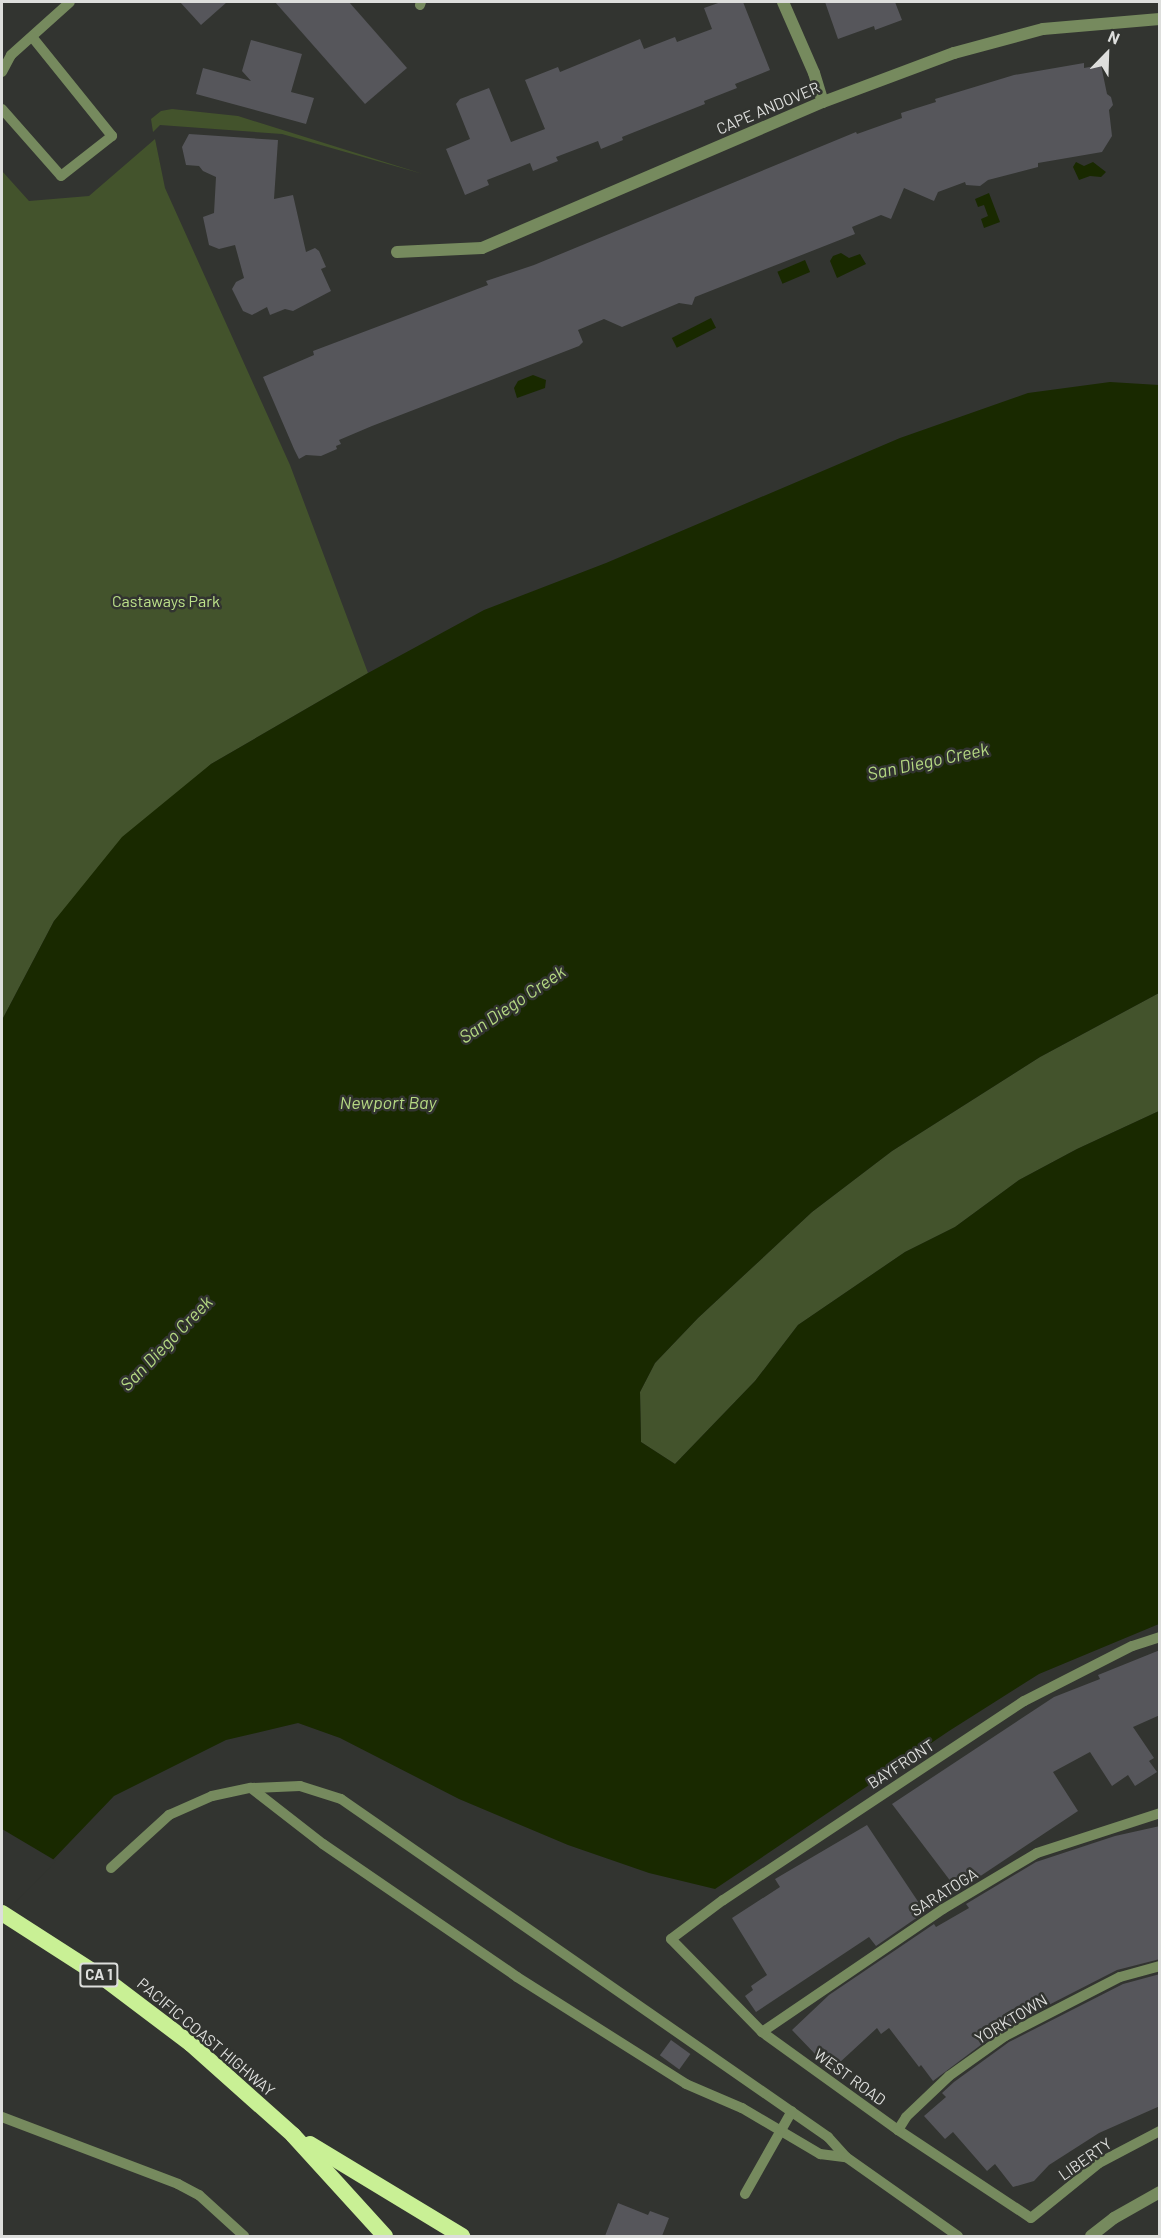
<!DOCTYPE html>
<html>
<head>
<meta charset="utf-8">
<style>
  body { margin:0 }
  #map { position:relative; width:1161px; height:2238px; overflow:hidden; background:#323430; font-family:Barlow,sans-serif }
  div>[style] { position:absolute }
  .green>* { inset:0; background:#43532c }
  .water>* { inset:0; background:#192900; transform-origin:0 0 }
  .pier>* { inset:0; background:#323430 }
  .building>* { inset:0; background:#56565b; transform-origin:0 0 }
  .service>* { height:10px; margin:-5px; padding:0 5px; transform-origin:5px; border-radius:5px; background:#768a5e }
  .minor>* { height:12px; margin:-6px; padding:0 6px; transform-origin:6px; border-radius:6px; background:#768a5e }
  .tertiary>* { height:12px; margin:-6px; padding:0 6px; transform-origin:6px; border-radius:6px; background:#768a5e }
  .trunk>* { height:16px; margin:-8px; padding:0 8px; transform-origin:8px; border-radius:8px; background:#c9f095 }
  span { translate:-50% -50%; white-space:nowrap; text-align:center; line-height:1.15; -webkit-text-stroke:5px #323430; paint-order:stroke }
  .shield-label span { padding:2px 4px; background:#323430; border:2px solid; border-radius:4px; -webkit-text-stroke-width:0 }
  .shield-label { font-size:15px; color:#dddedc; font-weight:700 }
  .street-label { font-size:16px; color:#dddedc }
  .park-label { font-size:16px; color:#bce18a }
  .water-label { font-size:18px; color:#b5d983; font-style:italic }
  .frame { position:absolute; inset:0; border:3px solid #dddedc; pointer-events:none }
  .north { position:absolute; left:1077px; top:24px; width:60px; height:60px; -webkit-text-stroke:4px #323430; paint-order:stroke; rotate:23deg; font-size:16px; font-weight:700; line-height:24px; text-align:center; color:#dddedc }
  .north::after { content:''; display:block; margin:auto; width:21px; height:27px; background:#dddedc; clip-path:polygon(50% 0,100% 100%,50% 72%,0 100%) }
</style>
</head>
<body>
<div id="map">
  <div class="green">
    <div style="clip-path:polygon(172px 109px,238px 116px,423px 174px,282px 134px,160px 125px,153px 132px,151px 119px,161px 111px)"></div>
    <div style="clip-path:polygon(155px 139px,165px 188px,290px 465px,368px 673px,211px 764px,54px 921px,2px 1020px,2px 171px,29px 201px,89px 196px)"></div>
    <div style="clip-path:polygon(1159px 993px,1159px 1111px,1077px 1149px,1019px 1180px,955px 1227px,905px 1252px,798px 1325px,755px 1381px,675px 1464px,641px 1442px,640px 1392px,655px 1363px,698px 1318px,812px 1212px,892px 1151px,1040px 1057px)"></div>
  </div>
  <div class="water">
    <div style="clip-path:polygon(1076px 162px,1084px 166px,1093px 162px,1106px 172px,1101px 177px,1090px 176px,1079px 180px,1073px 167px)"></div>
    <div style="clip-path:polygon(989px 193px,1000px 222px,984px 228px,981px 219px,988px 216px,984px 205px,978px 207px,975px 199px)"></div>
    <div style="clip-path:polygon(841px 253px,849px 258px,860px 254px,866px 264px,837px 278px,830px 261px,833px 256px)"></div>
    <div style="left:805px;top:260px;width:13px;height:30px;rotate:67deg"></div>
    <div style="left:711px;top:318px;width:11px;height:44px;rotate:63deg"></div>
    <div style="clip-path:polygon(533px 375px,546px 380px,545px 388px,517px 398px,514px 388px,518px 381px)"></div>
    <div style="clip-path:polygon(1110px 382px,1159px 385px,1159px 993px,1040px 1057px,892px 1151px,812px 1212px,698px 1318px,655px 1363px,640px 1392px,641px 1442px,675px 1464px,755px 1381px,798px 1325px,905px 1252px,955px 1227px,1019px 1180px,1077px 1149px,1159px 1111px,1159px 1624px,1039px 1674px,949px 1731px,715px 1889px,649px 1873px,568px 1845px,459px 1799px,340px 1738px,298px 1723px,226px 1740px,114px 1796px,2px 1913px,2px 1020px,54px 921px,122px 837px,211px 764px,368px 673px,484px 610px,606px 563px,900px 438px,1028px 393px)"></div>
  </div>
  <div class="pier">
    <div style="clip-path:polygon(2px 1829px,56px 1861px,2px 1916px)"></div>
  </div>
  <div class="building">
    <div style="clip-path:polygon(180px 2px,227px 2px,201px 25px)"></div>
    <div style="clip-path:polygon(275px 2px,349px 2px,407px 68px,365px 104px)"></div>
    <div style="clip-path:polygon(721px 2px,743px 2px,770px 70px,735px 84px,737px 88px,704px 101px,705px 104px,622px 137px,623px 140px,601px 149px,598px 141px,556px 157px,558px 161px,533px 171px,530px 163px,487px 180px,489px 185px,465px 195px,446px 149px,470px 139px,456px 104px,460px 99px,489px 88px,511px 142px,545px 129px,525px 80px,558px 67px,560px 72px,640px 39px,644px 49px,675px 37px,677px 42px,712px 29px,704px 8px)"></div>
    <div style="clip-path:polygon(825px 2px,895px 2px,902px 20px,875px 30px,874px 26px,838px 39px)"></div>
    <div style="clip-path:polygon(251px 40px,302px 54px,291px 92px,314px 98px,306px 124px,196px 94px,203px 68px,251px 81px,242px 71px)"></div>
    <div style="clip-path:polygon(1084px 63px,1084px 68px,1101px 65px,1107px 94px,1111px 97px,1113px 105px,1109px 110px,1112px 136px,1102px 152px,1038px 163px,1038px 167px,988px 180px,980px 186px,966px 185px,965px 182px,938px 192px,934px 201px,904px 188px,891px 219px,881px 215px,852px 227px,855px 234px,695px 297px,692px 305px,679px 303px,622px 327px,604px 319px,578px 330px,583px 342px,579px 346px,372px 426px,339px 440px,341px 444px,336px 446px,337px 449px,321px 456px,306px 455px,299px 459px,294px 449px,263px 377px,314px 355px,313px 351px,488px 285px,486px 281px,534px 265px,856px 132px,857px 134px,902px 118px,901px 113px,936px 102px,935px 99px,1014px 75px)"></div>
    <div style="clip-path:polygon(189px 134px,278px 140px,274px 199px,293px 195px,306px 252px,315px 248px,319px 251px,326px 267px,321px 269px,331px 291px,293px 311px,285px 309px,270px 315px,267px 307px,252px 315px,243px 311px,232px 289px,236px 282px,244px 278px,235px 245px,219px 249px,209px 245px,203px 217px,214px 213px,216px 177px,203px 171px,199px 166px,186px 165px,182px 147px)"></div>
    <div style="clip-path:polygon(1160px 1650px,1160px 1715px,1133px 1727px,1154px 1758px,1149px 1761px,1157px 1772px,1135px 1786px,1128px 1775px,1112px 1786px,1090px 1752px,1053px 1772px,1078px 1811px,958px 1891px,892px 1804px,1054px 1697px,1100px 1679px,1098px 1675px)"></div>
    <div style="clip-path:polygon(867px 1825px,925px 1912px,876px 1946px,869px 1937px,756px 2012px,745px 1996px,753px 1990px,751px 1986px,767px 1975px,732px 1918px,780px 1887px,775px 1879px)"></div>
    <div style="clip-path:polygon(1160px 1826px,1160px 1959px,1117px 1970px,1002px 2029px,933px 2081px,921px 2065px,919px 2067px,889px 2028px,881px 2034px,877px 2028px,838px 2064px,823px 2048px,816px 2055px,792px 2030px,829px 1995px,934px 1924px,936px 1927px,969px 1908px,966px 1904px,1036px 1862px,1115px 1836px)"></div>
    <div style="clip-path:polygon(1160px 1974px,1160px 2106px,1099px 2133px,1049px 2165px,1034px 2181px,1013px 2187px,995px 2164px,987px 2171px,953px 2132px,945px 2139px,924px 2116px,946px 2097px,942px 2093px,954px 2082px,1009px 2042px,1123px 1984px)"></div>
    <div style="left:671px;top:2040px;width:24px;height:19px;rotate:36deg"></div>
    <div style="clip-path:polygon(618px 2203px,648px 2215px,650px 2211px,669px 2218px,662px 2236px,605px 2236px)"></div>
  </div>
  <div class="service">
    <div style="left:420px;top:5px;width:3px;rotate:-72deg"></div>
    <div style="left:2px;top:72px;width:19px;rotate:-62deg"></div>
    <div style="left:11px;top:55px;width:79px;rotate:-41.9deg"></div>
    <div style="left:2px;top:109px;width:89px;rotate:48.6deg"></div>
    <div style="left:61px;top:176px;width:65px;rotate:-38.1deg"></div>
    <div style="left:112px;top:136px;width:127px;rotate:-128.9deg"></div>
    <div style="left:1160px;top:1637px;width:29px;rotate:162deg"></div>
    <div style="left:1132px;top:1646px;width:121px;rotate:153deg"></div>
    <div style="left:1024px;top:1701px;width:361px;rotate:146.5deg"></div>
    <div style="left:723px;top:1900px;width:65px;rotate:143.1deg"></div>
    <div style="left:671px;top:1939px;width:130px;rotate:45.6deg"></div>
    <div style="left:762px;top:2032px;width:168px;rotate:35.8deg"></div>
    <div style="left:898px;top:2130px;width:159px;rotate:33.5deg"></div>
    <div style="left:1031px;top:2218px;width:87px;rotate:-39deg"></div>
    <div style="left:1099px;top:2163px;width:69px;rotate:-27.7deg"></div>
    <div style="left:251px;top:1788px;width:91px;rotate:37.9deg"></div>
    <div style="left:323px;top:1844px;width:235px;rotate:34.4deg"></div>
    <div style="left:517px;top:1977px;width:200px;rotate:32.3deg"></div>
    <div style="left:686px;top:2084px;width:61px;rotate:23.2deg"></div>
    <div style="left:742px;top:2108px;width:91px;rotate:30.5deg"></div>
    <div style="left:820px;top:2154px;width:26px;rotate:7deg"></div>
    <div style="left:111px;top:1868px;width:79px;rotate:-42.4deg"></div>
    <div style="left:169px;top:1815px;width:47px;rotate:-23.8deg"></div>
    <div style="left:212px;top:1796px;width:40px;rotate:-12deg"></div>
    <div style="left:251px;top:1788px;width:49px;rotate:-2.3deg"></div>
    <div style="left:300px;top:1786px;width:43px;rotate:17.6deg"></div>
    <div style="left:341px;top:1799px;width:593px;rotate:34.76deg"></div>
    <div style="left:828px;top:2137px;width:27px;rotate:48deg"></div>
    <div style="left:846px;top:2157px;width:137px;rotate:35.2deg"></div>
    <div style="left:762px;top:2032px;width:219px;rotate:-34.2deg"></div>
    <div style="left:943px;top:1909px;width:109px;rotate:-30.8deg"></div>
    <div style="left:1037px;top:1853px;width:129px;rotate:-18deg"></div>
    <div style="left:2px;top:2117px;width:188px;rotate:20.8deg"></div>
    <div style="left:178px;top:2184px;width:24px;rotate:28deg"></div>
    <div style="left:199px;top:2195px;width:61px;rotate:42.3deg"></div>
    <div style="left:898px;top:2130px;width:15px;rotate:-58deg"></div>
    <div style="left:906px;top:2117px;width:59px;rotate:-43.6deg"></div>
    <div style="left:949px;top:2076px;width:69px;rotate:-35.5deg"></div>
    <div style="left:1005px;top:2036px;width:129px;rotate:-27.2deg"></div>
    <div style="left:1120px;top:1977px;width:41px;rotate:-15.4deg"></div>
    <div style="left:745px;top:2194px;width:95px;rotate:-60.5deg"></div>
  </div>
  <div class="minor">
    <div style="left:783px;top:2px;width:77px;rotate:66.4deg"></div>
    <div style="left:814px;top:73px;width:30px;rotate:73deg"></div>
    <div style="left:397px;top:252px;width:85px;rotate:-2.7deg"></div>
    <div style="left:482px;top:248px;width:371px;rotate:-23.2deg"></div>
    <div style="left:823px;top:102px;width:140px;rotate:-20.5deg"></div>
    <div style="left:954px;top:53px;width:92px;rotate:-15.1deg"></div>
    <div style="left:1043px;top:29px;width:117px;rotate:-4.9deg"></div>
  </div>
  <div class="tertiary">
    <div style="left:1091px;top:2236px;width:29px;rotate:-38deg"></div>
    <div style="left:1114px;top:2218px;width:53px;rotate:-29.5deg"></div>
  </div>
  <div class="trunk">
    <div style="left:2px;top:1913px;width:122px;rotate:32.7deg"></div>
    <div style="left:105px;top:1979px;width:108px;rotate:37.1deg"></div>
    <div style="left:191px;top:2044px;width:137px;rotate:41.7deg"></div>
    <div style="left:293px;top:2135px;width:137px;rotate:47.7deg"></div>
    <div style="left:310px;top:2144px;width:178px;rotate:31.2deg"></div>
  </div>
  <div class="shield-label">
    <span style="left:99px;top:1975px">CA 1</span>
  </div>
  <div class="street-label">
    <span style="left:768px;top:108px;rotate:-23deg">CAPE ANDOVER</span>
    <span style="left:901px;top:1764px;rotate:-33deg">BAYFRONT</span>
    <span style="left:944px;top:1892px;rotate:-32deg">SARATOGA</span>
    <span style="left:1011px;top:2019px;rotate:-31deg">YORKTOWN</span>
    <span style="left:206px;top:2037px;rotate:40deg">PACIFIC COAST HIGHWAY</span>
    <span style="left:850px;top:2077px;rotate:36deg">WEST ROAD</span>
    <span style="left:1085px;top:2159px;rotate:-35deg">LIBERTY</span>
  </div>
  <div class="park-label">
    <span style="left:166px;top:601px">Castaways Park</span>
  </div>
  <div class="water-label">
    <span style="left:928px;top:761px;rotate:-12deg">San Diego Creek</span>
    <span style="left:512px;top:1004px;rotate:-34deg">San Diego Creek</span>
    <span style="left:388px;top:1102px">Newport Bay</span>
    <span style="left:166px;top:1343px;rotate:-46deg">San Diego Creek</span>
  </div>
  <div class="frame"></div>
  <div class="north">N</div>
</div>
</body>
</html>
